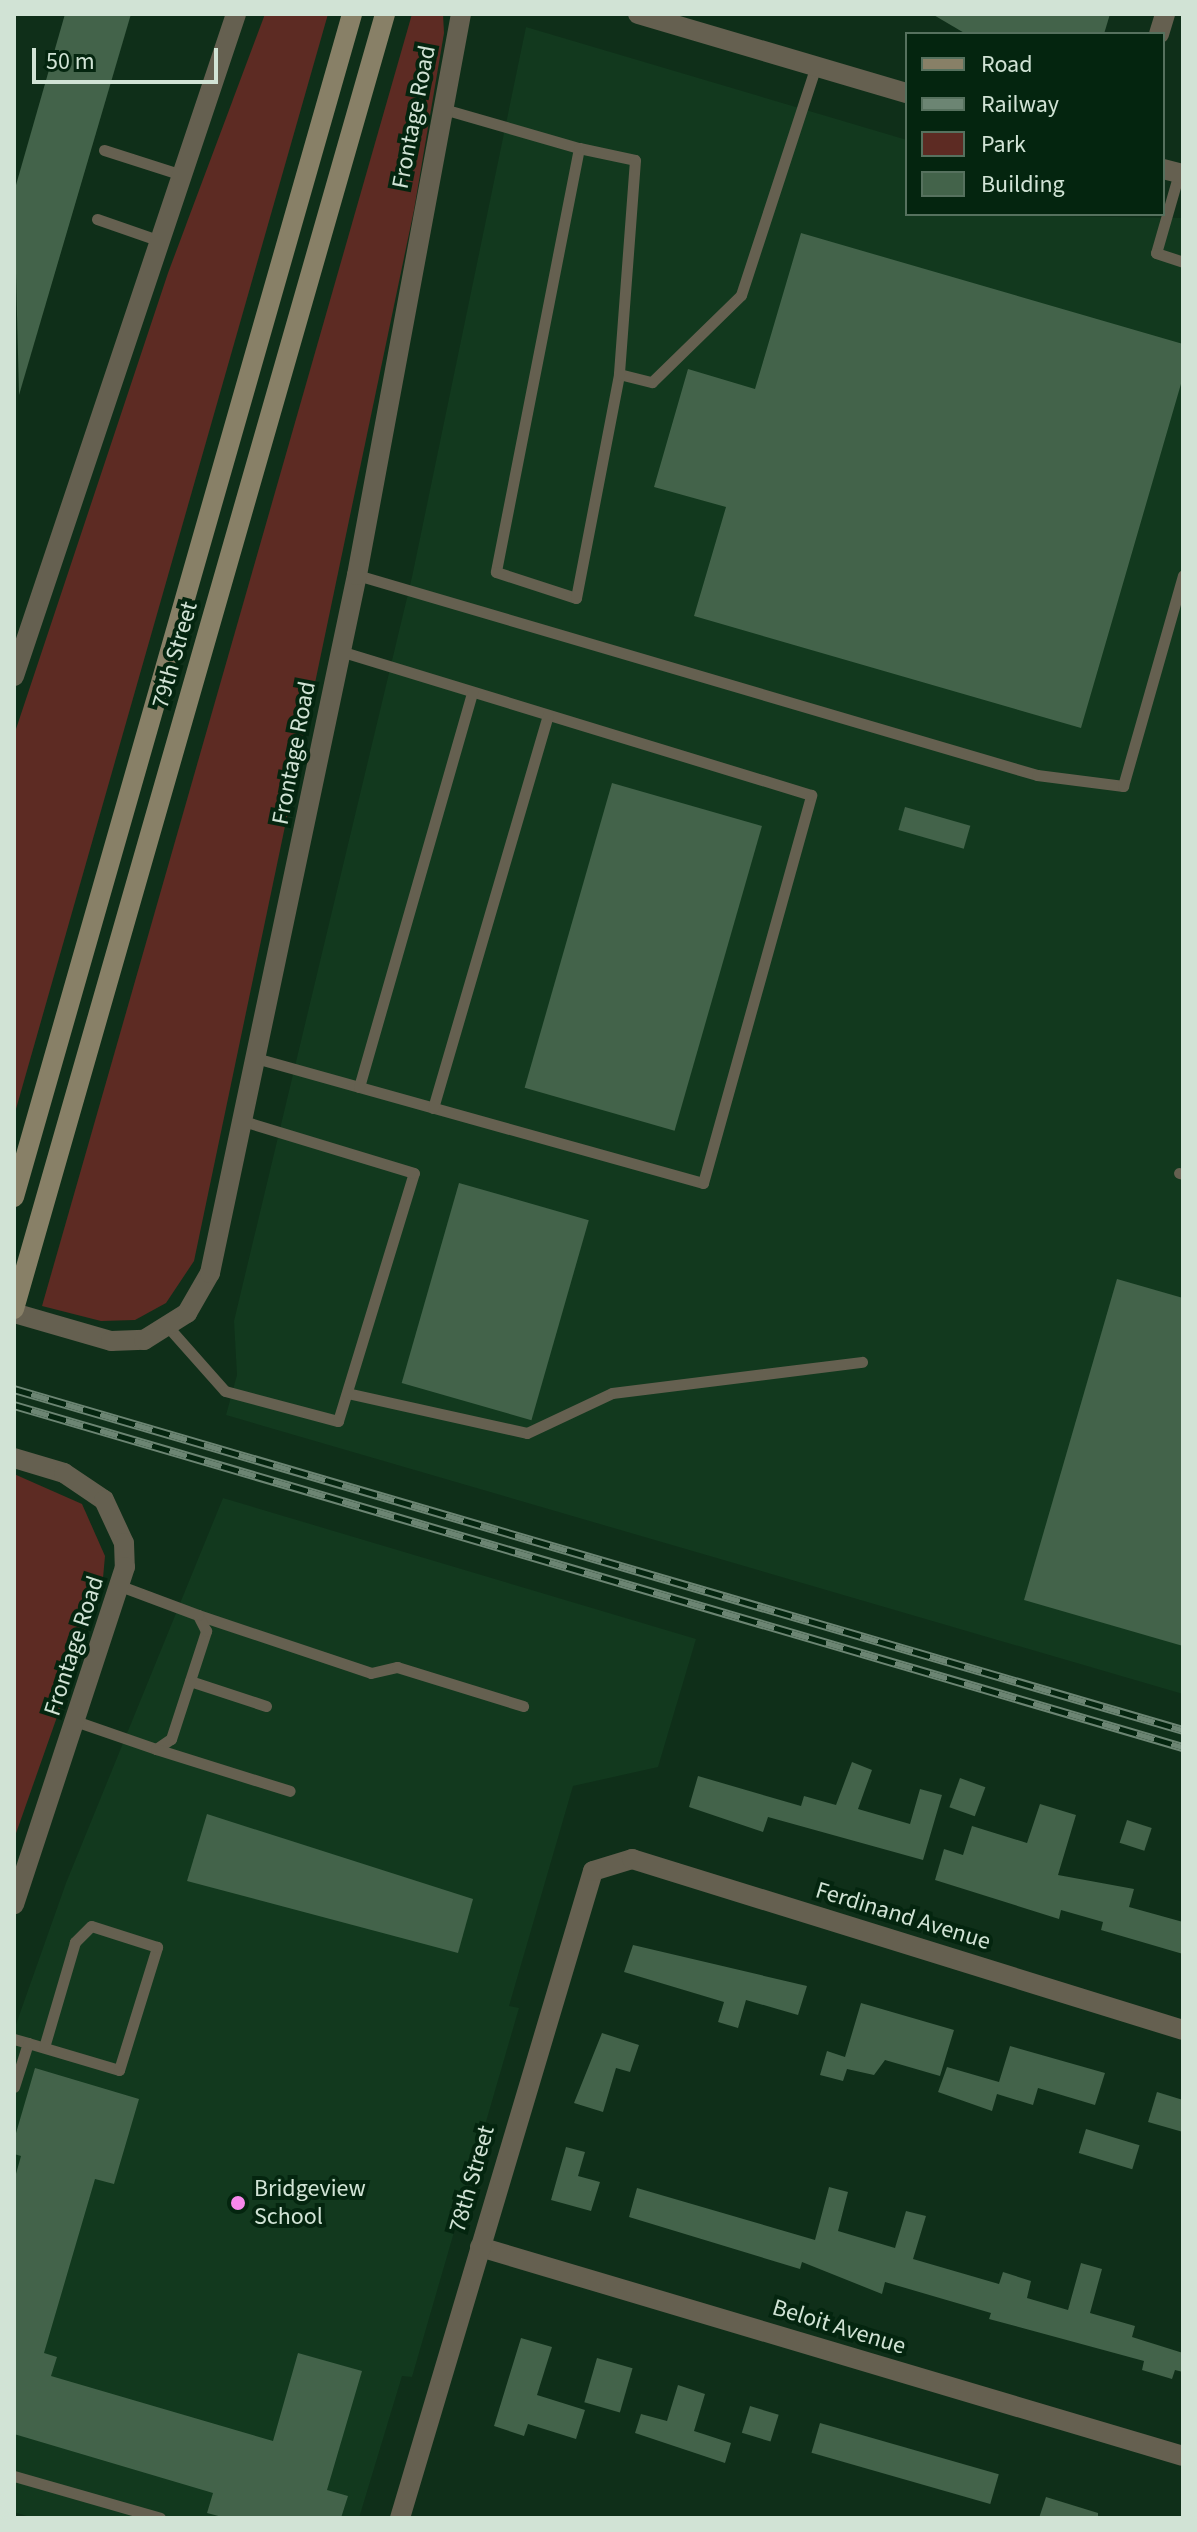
<!DOCTYPE html>
<html>
<head>
<meta charset="utf-8">
<style>
  body { margin:0 }
  #map { position:relative; width:1197px; height:2532px; overflow:hidden; background:#0f2f19; font-family:"Source Sans 3",sans-serif }
  div>[style] { position:absolute }
  .built>* { inset:0; background:#12391e }
  .green>* { inset:0; background:#5d2b23 }
  .building>* { inset:0; background:#43634a; transform-origin:0 0 }
  .service>* { height:11px; margin:-5.5px; padding:0 5.5px; transform-origin:5.5px; border-radius:5.5px; background:#656050 }
  .minor>* { height:20px; margin:-10px; padding:0 10px; transform-origin:10px; border-radius:10px; background:#656050 }
  .secondary>* { height:20px; margin:-10px; padding:0 10px; transform-origin:10px; border-radius:10px; background:#888067 }
  .rail>* { height:9px; margin-top:-4.5px; transform-origin:0; background:repeating-linear-gradient(90deg,#04250f 0 18px,#6c8573 0 36px); box-sizing:border-box; border-block:2px solid #6c8573 }
  .dots>* { width:22px; height:22px; translate:-50% -50%; box-sizing:border-box; border:4px solid #04250f; border-radius:50% }
  span { translate:-50% -50%; white-space:nowrap; text-align:center; line-height:1.15; -webkit-text-stroke:8px #04250f; paint-order:stroke }
  .street-label { font-size:24px; color:#d1e3d5 }
  .poi-label { font-size:24px; color:#d1e3d5 }
  .left { translate:0 -50%; text-align:left }
  .frame { position:absolute; inset:0; border:16px solid #d1e3d5; pointer-events:none }
  .legend { position:absolute; left:905px; top:32px; width:260px; height:184px; box-sizing:border-box; background:#04250f; border:2px solid #56715e; margin:0; padding:10px 14px; list-style:none; font-size:24px; color:#d1e3d5 }
  .legend li { display:flex; align-items:center; gap:16px; height:40px }
  .legend b { width:40px; border:2px solid #56715e }
  .scale { position:absolute; left:32px; top:48px; width:186px; height:36px; box-sizing:border-box; border:4px solid #d1e3d5; border-top:0; padding-left:10px; font-size:24px; line-height:28px; white-space:nowrap; color:#d1e3d5; -webkit-text-stroke:6px #04250f; paint-order:stroke }
</style>
</head>
<body>
<div id="map">
  <div class="built">
    <div style="clip-path:polygon(526px 27px,907px 140px,907px 214px,1183px 218px,1183px 1694px,226px 1415px,237px 1375px,234px 1321px,412px 577px)"></div>
    <div style="clip-path:polygon(223px 1498px,696px 1639px,658px 1767px,573px 1786px,509px 2006px,519px 2008px,412px 2377px,402px 2376px,359px 2518px,33px 2518px,14px 2512px,14px 2030px,66px 1883px)"></div>
  </div>
  <div class="green">
    <div style="clip-path:polygon(265px 14px,328px 14px,14px 1116px,14px 735px,168px 273px)"></div>
    <div style="clip-path:polygon(412px 14px,443px 14px,444px 33px,414px 210px,194px 1261px,166px 1303px,135px 1320px,101px 1321px,42px 1306px)"></div>
    <div style="clip-path:polygon(14px 1474px,82px 1504px,105px 1556px,102px 1589px,14px 1839px)"></div>
  </div>
  <div class="building">
    <div style="clip-path:polygon(65px 14px,131px 14px,19px 395px,14px 192px)"></div>
    <div style="clip-path:polygon(932px 14px,1110px 14px,1104px 34px,966px 34px)"></div>
    <div style="clip-path:polygon(801px 233px,1183px 344px,1183px 377px,1081px 728px,694px 616px,726px 507px,654px 487px,688px 369px,755px 389px)"></div>
    <div style="left:612px;top:783px;width:156px;height:317px;rotate:16deg"></div>
    <div style="left:905px;top:807px;width:68px;height:24px;rotate:16deg"></div>
    <div style="left:459px;top:1183px;width:135px;height:208px;rotate:16deg"></div>
    <div style="clip-path:polygon(1117px 1279px,1183px 1298px,1183px 1646px,1024px 1600px)"></div>
    <div style="clip-path:polygon(852px 1762px,872px 1770px,858px 1809px,910px 1824px,920px 1789px,942px 1795px,923px 1860px,768px 1817px,763px 1832px,689px 1807px,698px 1776px,801px 1806px,804px 1796px,836px 1805px)"></div>
    <div style="left:960px;top:1778px;width:27px;height:31px;rotate:20deg"></div>
    <div style="clip-path:polygon(1040px 1804px,1076px 1815px,1058px 1875px,1134px 1889px,1129px 1907px,1183px 1922px,1183px 1954px,1101px 1930px,1103px 1922px,1061px 1910px,1059px 1919px,935px 1880px,944px 1849px,963px 1855px,972px 1826px,1027px 1843px)"></div>
    <div style="clip-path:polygon(207px 1814px,473px 1899px,458px 1953px,187px 1881px)"></div>
    <div style="left:1127px;top:1820px;width:26px;height:24px;rotate:18deg"></div>
    <div style="clip-path:polygon(633px 1945px,807px 1986px,798px 2015px,746px 2000px,738px 2028px,718px 2022px,724px 2002px,624px 1972px)"></div>
    <div style="clip-path:polygon(861px 2003px,954px 2030px,940px 2076px,885px 2060px,874px 2075px,847px 2069px,843px 2081px,820px 2075px,827px 2051px,845px 2057px)"></div>
    <div style="clip-path:polygon(602px 2033px,639px 2045px,630px 2072px,616px 2068px,603px 2112px,574px 2103px)"></div>
    <div style="clip-path:polygon(1010px 2046px,1105px 2073px,1095px 2105px,1038px 2088px,1033px 2105px,997px 2094px,992px 2111px,938px 2092px,947px 2067px,999px 2082px)"></div>
    <div style="clip-path:polygon(35px 2068px,139px 2099px,114px 2184px,95px 2179px,44px 2353px,57px 2357px,51px 2376px,273px 2441px,298px 2353px,362px 2371px,327px 2490px,348px 2496px,341px 2518px,226px 2518px,207px 2513px,213px 2493px,14px 2434px,14px 2181px,21px 2156px,14px 2154px,14px 2140px)"></div>
    <div style="clip-path:polygon(1157px 2092px,1183px 2100px,1183px 2132px,1148px 2122px)"></div>
    <div style="left:1086px;top:2129px;width:56px;height:25px;rotate:17deg"></div>
    <div style="clip-path:polygon(566px 2147px,585px 2152px,578px 2176px,600px 2182px,591px 2211px,551px 2200px)"></div>
    <div style="clip-path:polygon(829px 2187px,848px 2192px,838px 2231px,895px 2248px,906px 2211px,926px 2216px,913px 2259px,999px 2284px,1003px 2272px,1031px 2281px,1027px 2298px,1068px 2310px,1081px 2263px,1102px 2269px,1090px 2313px,1135px 2326px,1132px 2337px,1183px 2353px,1183px 2372px,1175px 2370px,1172px 2379px,1142px 2370px,1144px 2361px,989px 2319px,991px 2313px,885px 2282px,882px 2294px,802px 2262px,800px 2269px,629px 2217px,637px 2188px,815px 2240px)"></div>
    <div style="clip-path:polygon(521px 2338px,552px 2347px,537px 2395px,585px 2410px,576px 2439px,528px 2424px,524px 2436px,494px 2426px)"></div>
    <div style="left:597px;top:2358px;width:37px;height:46px;rotate:16deg"></div>
    <div style="clip-path:polygon(678px 2385px,705px 2394px,694px 2431px,731px 2443px,725px 2463px,635px 2433px,641px 2414px,667px 2421px)"></div>
    <div style="left:750px;top:2406px;width:30px;height:28px;rotate:17deg"></div>
    <div style="left:820px;top:2423px;width:186px;height:31px;rotate:16deg"></div>
    <div style="clip-path:polygon(1046px 2497px,1098px 2513px,1098px 2518px,1039px 2518px)"></div>
  </div>
  <div class="service">
    <div style="left:440px;top:108px;width:145px;rotate:16.1deg"></div>
    <div style="left:579px;top:148px;width:432px;rotate:101.1deg"></div>
    <div style="left:496px;top:572px;width:84px;rotate:18deg"></div>
    <div style="left:576px;top:598px;width:228px;rotate:-79.1deg"></div>
    <div style="left:619px;top:374px;width:34px;rotate:14deg"></div>
    <div style="left:652px;top:382px;width:124px;rotate:-44.3deg"></div>
    <div style="left:741px;top:295px;width:241px;rotate:-71.9deg"></div>
    <div style="left:579px;top:148px;width:57px;rotate:12.1deg"></div>
    <div style="left:635px;top:160px;width:215px;rotate:94.3deg"></div>
    <div style="left:104px;top:150px;width:82px;rotate:17.8deg"></div>
    <div style="left:1179px;top:173px;width:83px;rotate:106deg"></div>
    <div style="left:1156px;top:253px;width:28px;rotate:18deg"></div>
    <div style="left:97px;top:219px;width:67px;rotate:19.2deg"></div>
    <div style="left:357px;top:575px;width:709px;rotate:16.39deg"></div>
    <div style="left:1037px;top:775px;width:87px;rotate:7.3deg"></div>
    <div style="left:1123px;top:786px;width:219px;rotate:-74.1deg"></div>
    <div style="left:259px;top:1059px;width:461px;rotate:15.6deg"></div>
    <div style="left:703px;top:1183px;width:403px;rotate:-74.4deg"></div>
    <div style="left:811px;top:795px;width:490px;rotate:-163deg"></div>
    <div style="left:359px;top:1087px;width:411px;rotate:-74deg"></div>
    <div style="left:433px;top:1108px;width:409px;rotate:-73.7deg"></div>
    <div style="left:1179px;top:1173px;width:4px;rotate:14deg"></div>
    <div style="left:169px;top:1328px;width:84px;rotate:48.4deg"></div>
    <div style="left:225px;top:1391px;width:117px;rotate:14.9deg"></div>
    <div style="left:338px;top:1421px;width:259px;rotate:-73deg"></div>
    <div style="left:414px;top:1173px;width:176px;rotate:-163.1deg"></div>
    <div style="left:347px;top:1393px;width:184px;rotate:12.5deg"></div>
    <div style="left:527px;top:1433px;width:94px;rotate:-25.2deg"></div>
    <div style="left:612px;top:1393px;width:252px;rotate:-7.1deg"></div>
    <div style="left:198px;top:1615px;width:182px;rotate:18.5deg"></div>
    <div style="left:371px;top:1673px;width:27px;rotate:-13deg"></div>
    <div style="left:397px;top:1667px;width:132px;rotate:17.2deg"></div>
    <div style="left:190px;top:1681px;width:80px;rotate:18.2deg"></div>
    <div style="left:78px;top:1722px;width:83px;rotate:19.1deg"></div>
    <div style="left:156px;top:1749px;width:18px;rotate:-34deg"></div>
    <div style="left:171px;top:1739px;width:114px;rotate:-72deg"></div>
    <div style="left:206px;top:1631px;width:18px;rotate:-117deg"></div>
    <div style="left:198px;top:1615px;width:80px;rotate:-159.5deg"></div>
    <div style="left:156px;top:1749px;width:140px;rotate:17.4deg"></div>
    <div style="left:14px;top:2039px;width:15px;rotate:16deg"></div>
    <div style="left:28px;top:2043px;width:46px;rotate:107.7deg"></div>
    <div style="left:28px;top:2043px;width:95px;rotate:16.5deg"></div>
    <div style="left:119px;top:2070px;width:129px;rotate:-72.8deg"></div>
    <div style="left:157px;top:1947px;width:69px;rotate:-162.3deg"></div>
    <div style="left:91px;top:1926px;width:23px;rotate:135deg"></div>
    <div style="left:75px;top:1942px;width:109px;rotate:106.4deg"></div>
    <div style="left:14px;top:2476px;width:152px;rotate:16deg"></div>
  </div>
  <div class="minor">
    <div style="left:638px;top:14px;width:280px;rotate:16.4deg"></div>
    <div style="left:1159px;top:34px;width:21px;rotate:-73deg"></div>
    <div style="left:1163px;top:169px;width:21px;rotate:14deg"></div>
    <div style="left:14px;top:676px;width:698px;rotate:-71.46deg"></div>
    <div style="left:14px;top:1313px;width:101px;rotate:16.1deg"></div>
    <div style="left:111px;top:1341px;width:33px;rotate:-2deg"></div>
    <div style="left:144px;top:1340px;width:51px;rotate:-32.1deg"></div>
    <div style="left:187px;top:1313px;width:46px;rotate:-60.1deg"></div>
    <div style="left:210px;top:1273px;width:713px;rotate:-78.11deg"></div>
    <div style="left:357px;top:575px;width:571px;rotate:-79.5deg"></div>
    <div style="left:14px;top:1458px;width:52px;rotate:16.7deg"></div>
    <div style="left:64px;top:1473px;width:48px;rotate:34deg"></div>
    <div style="left:104px;top:1500px;width:47px;rotate:65.1deg"></div>
    <div style="left:124px;top:1543px;width:24px;rotate:88deg"></div>
    <div style="left:125px;top:1567px;width:355px;rotate:108.2deg"></div>
    <div style="left:480px;top:2247px;width:733px;rotate:16.56deg"></div>
    <div style="left:400px;top:2518px;width:675px;rotate:-73.39deg"></div>
    <div style="left:593px;top:1871px;width:41px;rotate:-17.1deg"></div>
    <div style="left:632px;top:1859px;width:577px;rotate:17.24deg"></div>
  </div>
  <div class="secondary">
    <div style="left:14px;top:1197px;width:1230px;rotate:-74.05deg"></div>
    <div style="left:14px;top:1309px;width:1347px;rotate:-74.01deg"></div>
  </div>
  <div class="rail">
    <div style="left:14px;top:1389px;width:1218px;rotate:16.26deg"></div>
    <div style="left:14px;top:1405px;width:1218px;rotate:16.31deg"></div>
  </div>
  <div class="dots">
    <div style="left:238px;top:2203px;background:#f788eb"></div>
  </div>
  <div class="street-label">
    <span style="left:414px;top:117px;rotate:-79deg">Frontage Road</span>
    <span style="left:175px;top:655px;rotate:-74deg">79th Street</span>
    <span style="left:294px;top:753px;rotate:-79deg">Frontage Road</span>
    <span style="left:74px;top:1646px;rotate:-72deg">Frontage Road</span>
    <span style="left:903px;top:1916px;rotate:17deg">Ferdinand Avenue</span>
    <span style="left:472px;top:2179px;rotate:-74deg">78th Street</span>
    <span style="left:839px;top:2327px;rotate:17deg">Beloit Avenue</span>
  </div>
  <div class="poi-label">
    <span class="left" style="left:254px;top:2203px">Bridgeview<br>School</span>
  </div>
  <div class="frame"></div>
  <ul class="legend">
  <li><b style="height:10px;background:#888067"></b>Road</li>
  <li><b style="height:10px;background:#6c8573"></b>Railway</li>
  <li><b style="height:22px;background:#5d2b23"></b>Park</li>
  <li><b style="height:22px;background:#43634a"></b>Building</li>
  </ul>
  <div class="scale">50 m</div>
</div>
</body>
</html>
